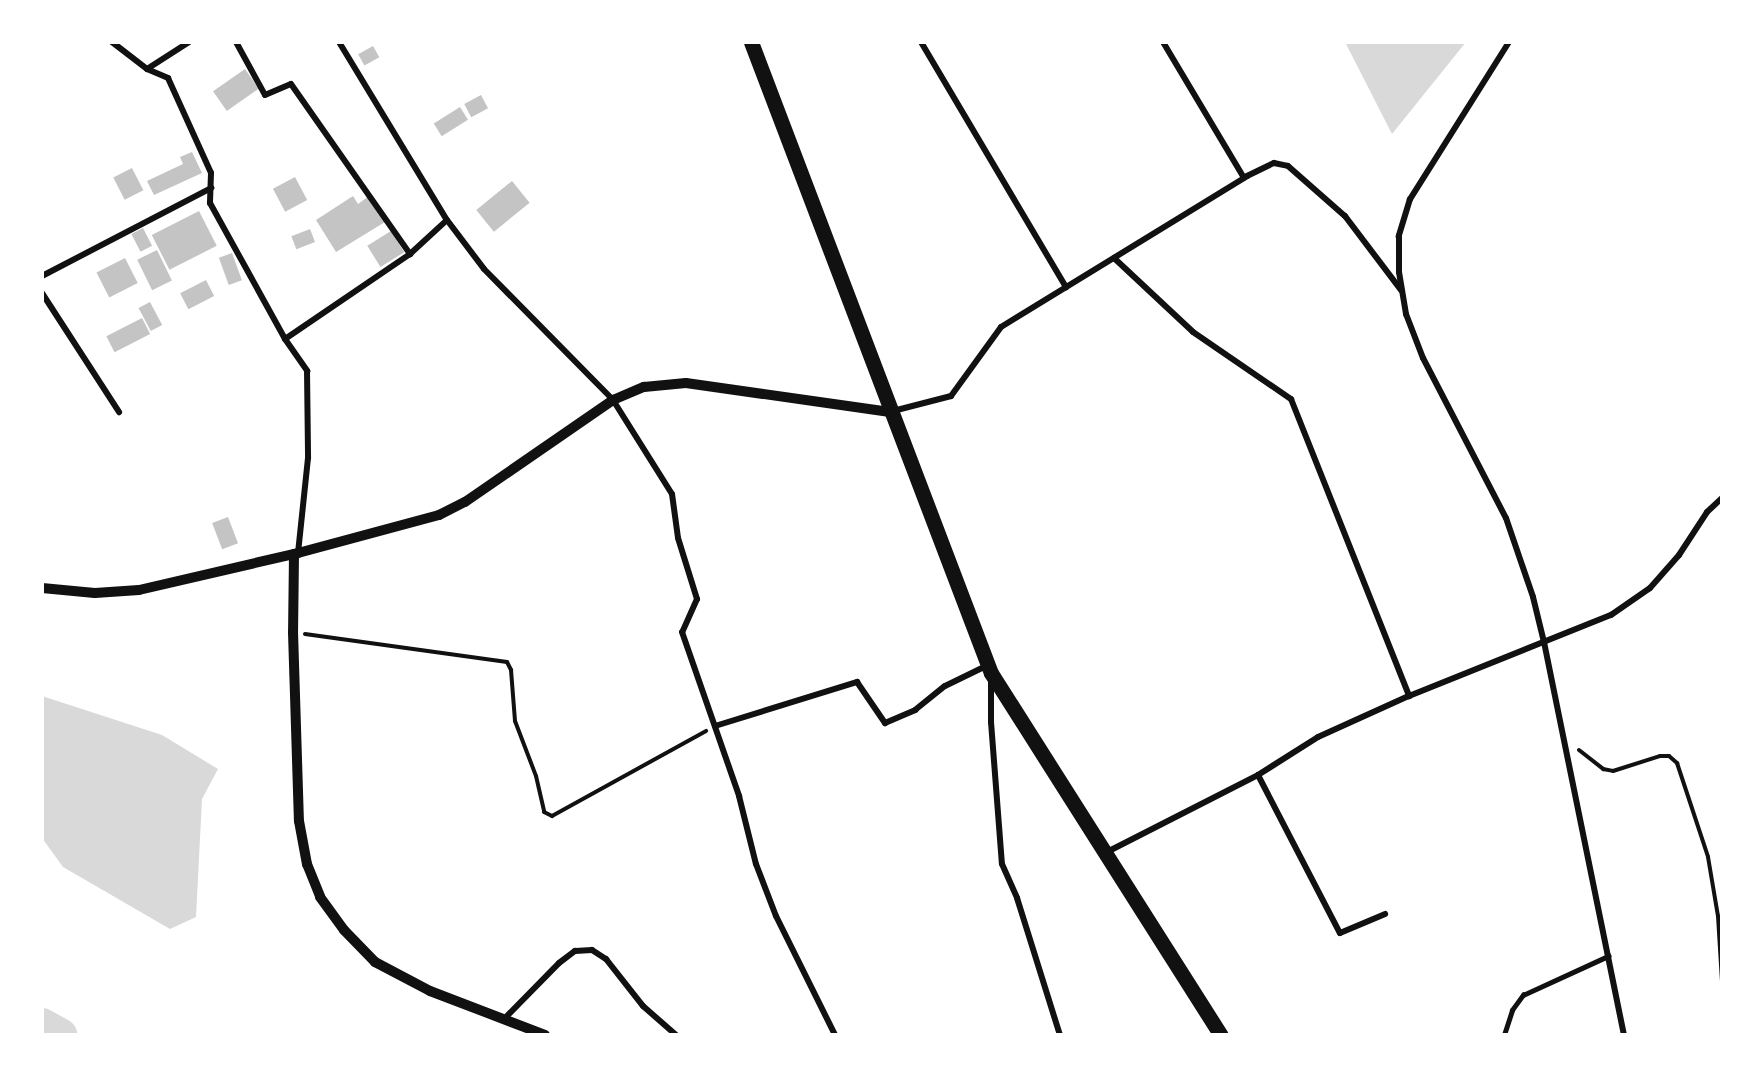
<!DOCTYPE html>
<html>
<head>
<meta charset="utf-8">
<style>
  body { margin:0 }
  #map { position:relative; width:1764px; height:1077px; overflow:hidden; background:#fff; font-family:Helvetica,sans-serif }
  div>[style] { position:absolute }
  .water>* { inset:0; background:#d9d9d9 }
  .river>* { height:34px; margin:-17px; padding:0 17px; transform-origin:17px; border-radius:17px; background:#d9d9d9 }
  .building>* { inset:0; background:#c4c4c4; transform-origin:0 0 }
  .path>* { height:4px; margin:-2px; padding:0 2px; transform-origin:2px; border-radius:2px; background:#111 }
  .service>* { height:4.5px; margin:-2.25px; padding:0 2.25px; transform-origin:2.25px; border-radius:2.25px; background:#111 }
  .minor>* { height:6px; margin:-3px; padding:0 3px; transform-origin:3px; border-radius:3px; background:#111 }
  .tertiary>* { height:10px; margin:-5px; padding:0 5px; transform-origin:5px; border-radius:5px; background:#111 }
  .primary>* { height:15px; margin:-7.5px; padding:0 7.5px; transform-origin:7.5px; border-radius:7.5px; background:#111 }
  span { translate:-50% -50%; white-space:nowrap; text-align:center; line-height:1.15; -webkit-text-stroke:6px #fff; paint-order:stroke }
  .frame { position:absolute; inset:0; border:44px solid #fff; pointer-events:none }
</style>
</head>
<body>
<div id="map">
  <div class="water">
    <div style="clip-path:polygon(1345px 42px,1466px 42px,1392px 134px)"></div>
    <div style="clip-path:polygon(42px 696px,162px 735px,218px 769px,202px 799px,196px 917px,170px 929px,63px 867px,42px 838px)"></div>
  </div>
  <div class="river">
    <div style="left:42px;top:1025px;width:21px;rotate:29deg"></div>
  </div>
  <div class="building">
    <div style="left:373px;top:46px;width:13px;height:17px;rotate:61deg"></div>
    <div style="left:245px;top:69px;width:24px;height:39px;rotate:55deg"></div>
    <div style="left:481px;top:95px;width:15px;height:19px;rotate:62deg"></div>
    <div style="left:460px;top:107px;width:15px;height:31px;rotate:58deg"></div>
    <div style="clip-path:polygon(192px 152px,202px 173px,154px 195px,147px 181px,183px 164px,180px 157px)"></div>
    <div style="left:132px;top:168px;width:25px;height:21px;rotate:63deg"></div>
    <div style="left:295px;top:177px;width:26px;height:25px;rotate:62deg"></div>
    <div style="left:512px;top:181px;width:28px;height:46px;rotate:51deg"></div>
    <div style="clip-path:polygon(353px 196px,358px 204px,369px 196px,385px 222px,336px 252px,316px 220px)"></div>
    <div style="left:199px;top:211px;width:39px;height:53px;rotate:63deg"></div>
    <div style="left:143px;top:228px;width:20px;height:13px;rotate:63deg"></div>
    <div style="left:310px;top:229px;width:14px;height:20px;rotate:69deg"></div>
    <div style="left:391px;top:231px;width:25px;height:28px;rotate:58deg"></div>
    <div style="left:157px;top:250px;width:34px;height:22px;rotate:64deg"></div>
    <div style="left:232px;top:253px;width:29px;height:14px;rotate:70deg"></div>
    <div style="left:125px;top:258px;width:28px;height:32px;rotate:63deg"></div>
    <div style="left:206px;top:280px;width:18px;height:29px;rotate:63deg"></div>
    <div style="left:150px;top:302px;width:26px;height:13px;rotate:62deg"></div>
    <div style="left:142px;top:318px;width:18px;height:40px;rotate:63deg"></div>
    <div style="left:228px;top:517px;width:28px;height:17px;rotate:69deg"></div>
  </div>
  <div class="path">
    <div style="left:305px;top:634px;width:204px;rotate:7.9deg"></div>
    <div style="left:507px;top:662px;width:9px;rotate:63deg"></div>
    <div style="left:511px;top:670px;width:51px;rotate:85.5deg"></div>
    <div style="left:515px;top:721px;width:59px;rotate:69.1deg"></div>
    <div style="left:536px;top:776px;width:37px;rotate:77deg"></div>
    <div style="left:544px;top:812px;width:9px;rotate:27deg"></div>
    <div style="left:552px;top:816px;width:176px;rotate:-28.9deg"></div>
    <div style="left:1579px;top:750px;width:31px;rotate:38deg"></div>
    <div style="left:1603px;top:769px;width:10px;rotate:11deg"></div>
    <div style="left:1613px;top:771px;width:49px;rotate:-17.7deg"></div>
    <div style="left:1660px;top:756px;width:9px"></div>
    <div style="left:1669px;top:756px;width:11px;rotate:41deg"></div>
    <div style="left:1677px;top:763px;width:99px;rotate:71.7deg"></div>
    <div style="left:1708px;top:857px;width:60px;rotate:80.4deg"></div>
    <div style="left:1718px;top:916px;width:65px;rotate:86.5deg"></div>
  </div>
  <div class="service">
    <div style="left:1504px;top:1035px;width:26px;rotate:-72deg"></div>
    <div style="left:1512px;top:1010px;width:19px;rotate:-54deg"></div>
    <div style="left:1523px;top:995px;width:94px;rotate:-24.6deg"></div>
  </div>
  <div class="minor">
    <div style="left:112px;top:42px;width:44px;rotate:37.6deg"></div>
    <div style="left:147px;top:69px;width:23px;rotate:23deg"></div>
    <div style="left:168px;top:78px;width:104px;rotate:65.6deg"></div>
    <div style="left:211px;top:173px;width:30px;rotate:92deg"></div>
    <div style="left:210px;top:203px;width:155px;rotate:61.1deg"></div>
    <div style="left:285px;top:339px;width:39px;rotate:55deg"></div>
    <div style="left:307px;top:371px;width:87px;rotate:89.3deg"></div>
    <div style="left:308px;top:458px;width:96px;rotate:96deg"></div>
    <div style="left:236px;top:42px;width:60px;rotate:61.3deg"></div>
    <div style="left:265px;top:95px;width:28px;rotate:-23deg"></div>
    <div style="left:291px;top:84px;width:208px;rotate:55deg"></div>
    <div style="left:339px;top:42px;width:208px;rotate:58.8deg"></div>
    <div style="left:447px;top:220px;width:61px;rotate:52.9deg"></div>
    <div style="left:484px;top:269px;width:184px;rotate:45.4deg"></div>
    <div style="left:613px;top:400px;width:111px;rotate:57.9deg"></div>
    <div style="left:672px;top:494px;width:44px;rotate:82.2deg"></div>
    <div style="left:678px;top:538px;width:64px;rotate:72.7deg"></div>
    <div style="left:697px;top:599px;width:36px;rotate:114deg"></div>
    <div style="left:682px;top:632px;width:174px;rotate:70.8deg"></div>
    <div style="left:739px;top:796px;width:70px;rotate:76deg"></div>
    <div style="left:756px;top:864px;width:56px;rotate:69deg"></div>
    <div style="left:776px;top:916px;width:133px;rotate:63.6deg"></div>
    <div style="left:921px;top:42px;width:285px;rotate:59.4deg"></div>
    <div style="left:1163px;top:42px;width:158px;rotate:59.2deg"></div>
    <div style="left:1509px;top:42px;width:186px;rotate:122.2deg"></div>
    <div style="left:1410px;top:199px;width:39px;rotate:107deg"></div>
    <div style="left:1399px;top:236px;width:36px;rotate:90deg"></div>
    <div style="left:1399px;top:272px;width:43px;rotate:80.5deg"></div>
    <div style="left:1406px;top:314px;width:47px;rotate:68.9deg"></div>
    <div style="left:1423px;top:358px;width:180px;rotate:62.6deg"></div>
    <div style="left:1506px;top:518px;width:83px;rotate:71.1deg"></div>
    <div style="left:1533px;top:597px;width:46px;rotate:76.3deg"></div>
    <div style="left:1544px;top:642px;width:401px;rotate:78.5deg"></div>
    <div style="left:147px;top:69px;width:50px;rotate:-32.7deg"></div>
    <div style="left:1114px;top:258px;width:108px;rotate:43.1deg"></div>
    <div style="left:1193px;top:332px;width:119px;rotate:34.4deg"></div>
    <div style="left:1291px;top:399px;width:320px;rotate:68.3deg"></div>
    <div style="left:42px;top:276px;width:191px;rotate:-27.5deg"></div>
    <div style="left:42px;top:293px;width:142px;rotate:57.1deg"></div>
    <div style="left:285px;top:339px;width:151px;rotate:-34.2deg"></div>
    <div style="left:410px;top:254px;width:50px;rotate:-42.6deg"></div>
    <div style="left:893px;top:411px;width:60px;rotate:-14.5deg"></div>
    <div style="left:951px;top:396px;width:85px;rotate:-54.1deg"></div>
    <div style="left:1001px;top:327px;width:289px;rotate:-31.5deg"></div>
    <div style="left:1247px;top:176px;width:30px;rotate:-26deg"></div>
    <div style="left:1274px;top:163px;width:14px;rotate:12deg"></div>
    <div style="left:1288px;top:166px;width:76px;rotate:41.3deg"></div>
    <div style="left:1345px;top:216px;width:93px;rotate:52.9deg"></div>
    <div style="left:991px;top:680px;width:42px;rotate:90deg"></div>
    <div style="left:991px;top:722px;width:142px;rotate:85.6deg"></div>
    <div style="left:1002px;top:864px;width:37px;rotate:66deg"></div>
    <div style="left:1017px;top:898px;width:144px;rotate:72.6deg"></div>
    <div style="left:715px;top:726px;width:149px;rotate:-17.2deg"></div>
    <div style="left:857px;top:682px;width:50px;rotate:55.7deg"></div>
    <div style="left:885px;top:723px;width:33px;rotate:-23deg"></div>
    <div style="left:915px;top:710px;width:38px;rotate:-39deg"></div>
    <div style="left:945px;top:686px;width:48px;rotate:-26deg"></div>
    <div style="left:1258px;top:775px;width:178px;rotate:62.6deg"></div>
    <div style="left:1340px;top:933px;width:49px;rotate:-22.9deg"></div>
    <div style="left:1105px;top:853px;width:172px;rotate:-27deg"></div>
    <div style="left:1258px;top:775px;width:71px;rotate:-32.3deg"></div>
    <div style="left:1318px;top:737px;width:100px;rotate:-24.3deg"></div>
    <div style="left:1409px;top:696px;width:218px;rotate:-21.9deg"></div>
    <div style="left:1611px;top:615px;width:47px;rotate:-34.7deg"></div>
    <div style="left:1650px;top:588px;width:44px;rotate:-48.7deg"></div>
    <div style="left:1679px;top:555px;width:51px;rotate:-56.9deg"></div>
    <div style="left:1707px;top:512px;width:21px;rotate:-43deg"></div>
    <div style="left:504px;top:1019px;width:78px;rotate:-45.5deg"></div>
    <div style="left:559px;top:963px;width:20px;rotate:-37deg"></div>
    <div style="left:575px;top:951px;width:17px;rotate:-3deg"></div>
    <div style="left:592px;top:950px;width:17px;rotate:33deg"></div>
    <div style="left:606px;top:959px;width:60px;rotate:51.8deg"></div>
    <div style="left:643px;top:1006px;width:44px;rotate:41.3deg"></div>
  </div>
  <div class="tertiary">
    <div style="left:294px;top:554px;width:78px;rotate:90.7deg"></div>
    <div style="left:293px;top:632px;width:189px;rotate:88.2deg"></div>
    <div style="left:299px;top:821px;width:44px;rotate:79.5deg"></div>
    <div style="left:307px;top:864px;width:35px;rotate:68deg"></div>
    <div style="left:320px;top:897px;width:41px;rotate:54deg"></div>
    <div style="left:344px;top:930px;width:45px;rotate:45.9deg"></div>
    <div style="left:375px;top:962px;width:62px;rotate:27.8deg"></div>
    <div style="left:430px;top:991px;width:123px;rotate:20.9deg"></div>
    <div style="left:42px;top:588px;width:53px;rotate:5.4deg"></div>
    <div style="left:95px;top:593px;width:44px;rotate:-3.9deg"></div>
    <div style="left:139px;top:590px;width:163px;rotate:-13.1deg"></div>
    <div style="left:298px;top:553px;width:146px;rotate:-15.1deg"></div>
    <div style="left:439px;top:515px;width:29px;rotate:-27deg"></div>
    <div style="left:465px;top:502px;width:180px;rotate:-34.6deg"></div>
    <div style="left:613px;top:400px;width:34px;rotate:-23deg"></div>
    <div style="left:644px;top:387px;width:42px;rotate:-5.4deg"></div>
    <div style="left:686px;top:383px;width:206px;rotate:8.1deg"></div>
  </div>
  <div class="primary">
    <div style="left:751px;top:42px;width:675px;rotate:69.18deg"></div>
    <div style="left:991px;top:673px;width:429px;rotate:57.6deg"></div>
  </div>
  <div class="frame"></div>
</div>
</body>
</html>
